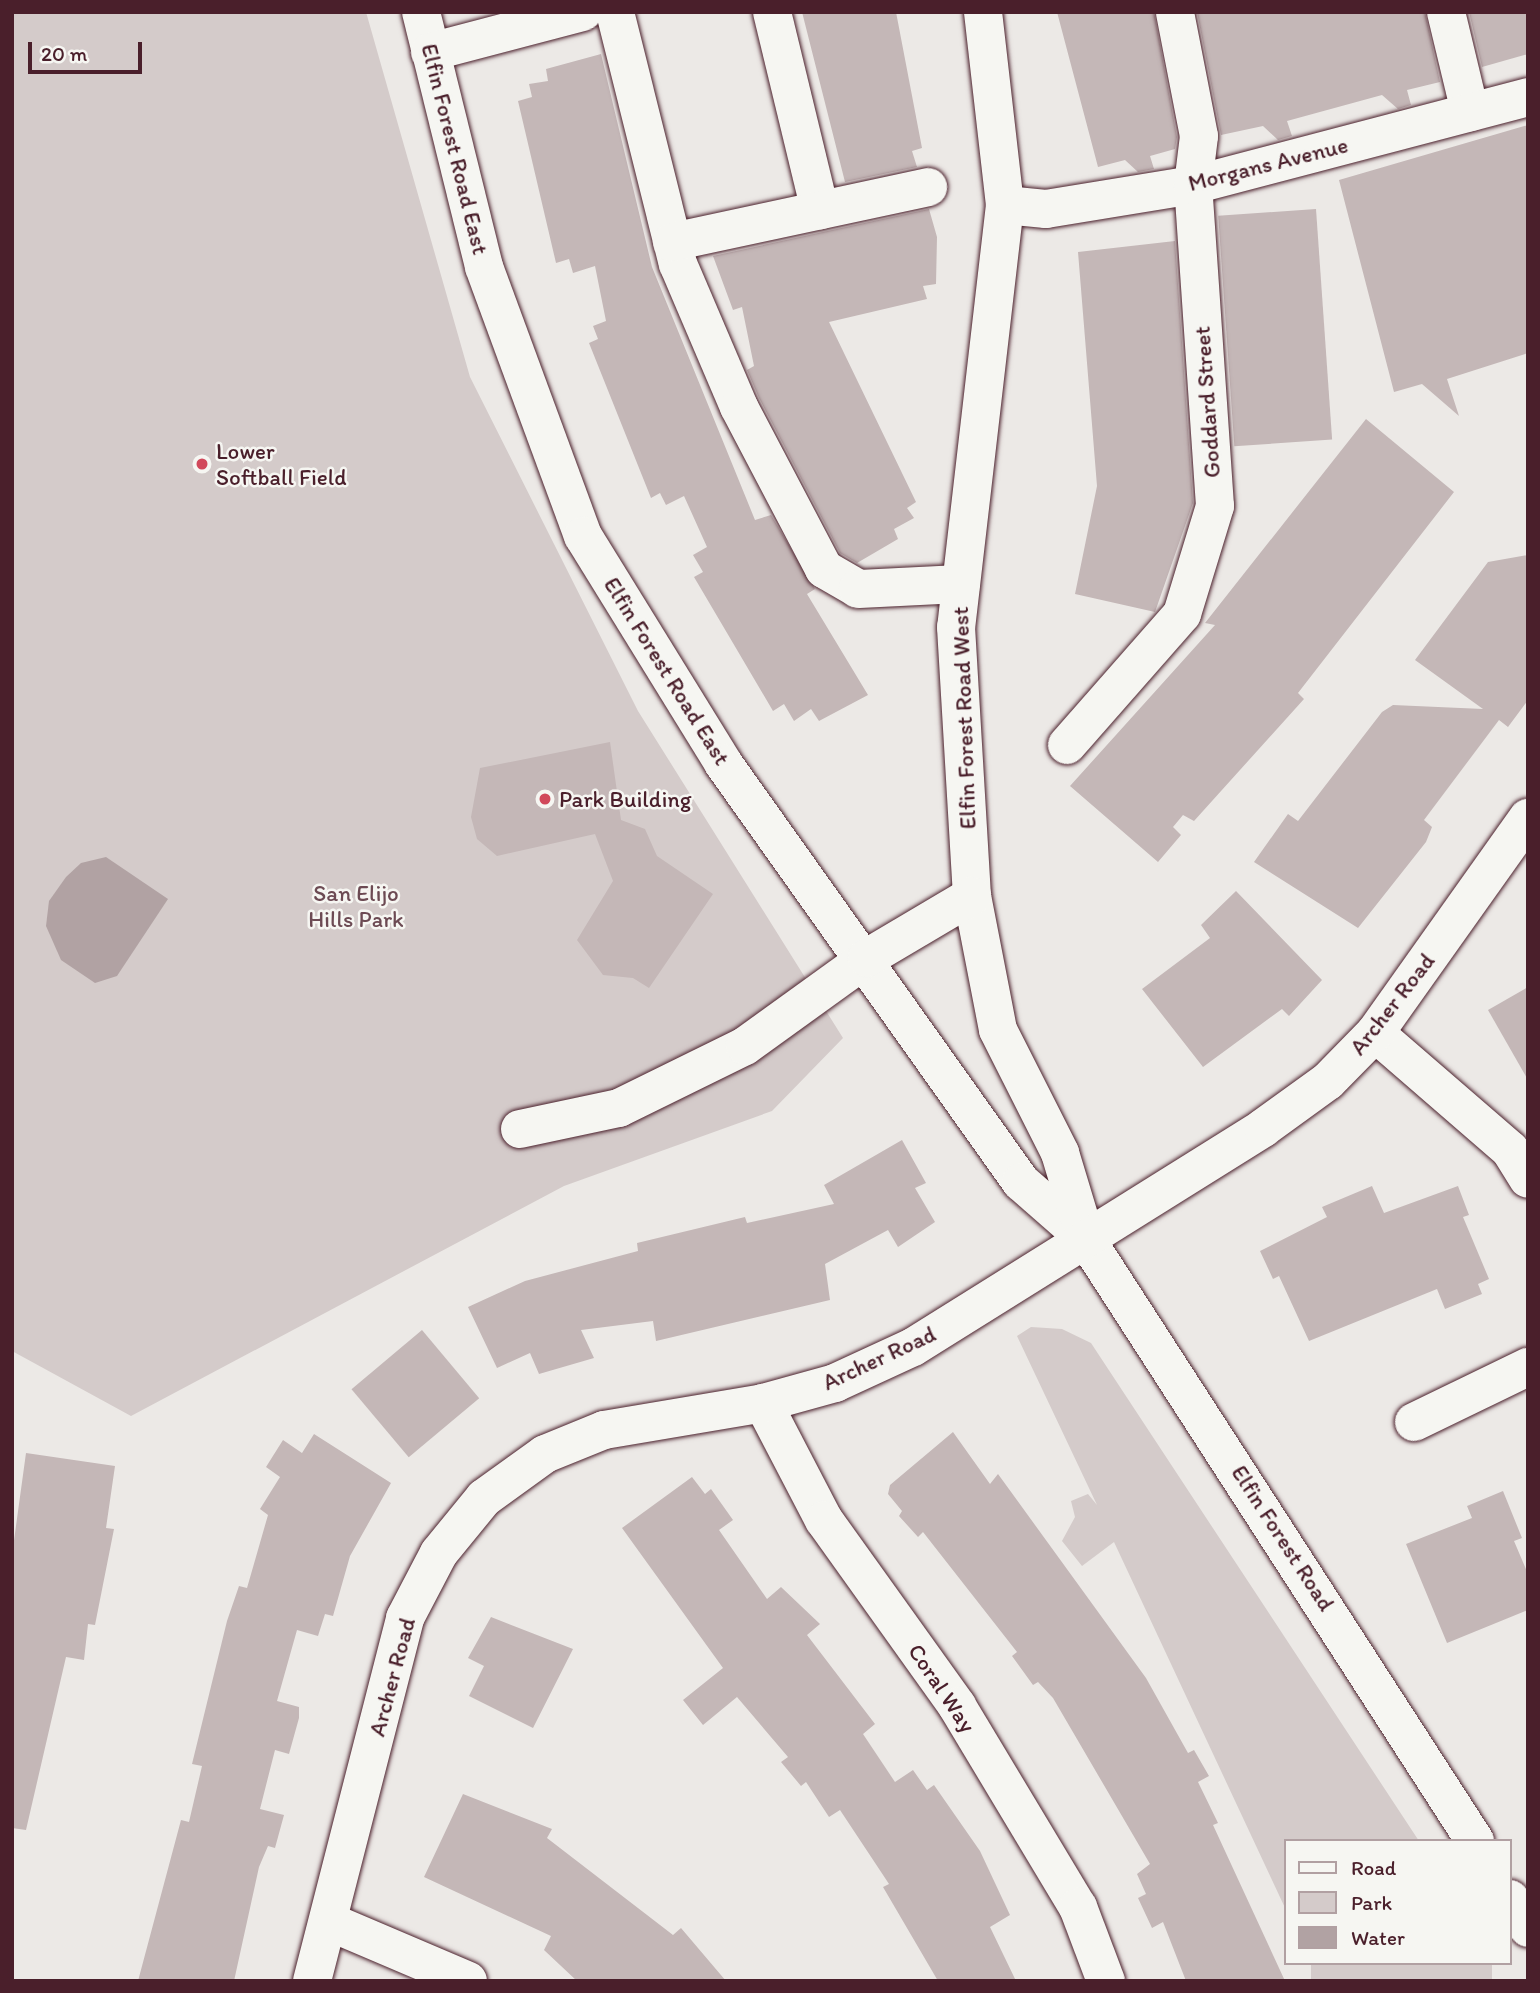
<!DOCTYPE html>
<html>
<head>
<meta charset="utf-8">
<style>
  body { margin:0 }
  #map { position:relative; width:1540px; height:1993px; overflow:hidden; background:#ece9e6; font-family:Itim,sans-serif }
  div>[style] { position:absolute }
  .green>* { inset:0; background:#d4cbca; transform-origin:0 0 }
  .water>* { inset:0; background:#b1a2a3 }
  .building>* { inset:0; background:#c4b7b7; transform-origin:0 0 }
  .roads { filter:drop-shadow(0 0 2px #4a1f2b) drop-shadow(0 0 2px #4a1f2b) }
  .minor>* { height:38px; margin:-19px; padding:0 19px; transform-origin:19px; border-radius:19px; background:#f6f6f2 }
  .dots>* { width:19px; height:19px; translate:-50% -50%; box-sizing:border-box; border:4px solid #f6f6f2; border-radius:50% }
  span { translate:-50% -50%; white-space:nowrap; text-align:center; line-height:1.15; -webkit-text-stroke:5px #f6f6f2; paint-order:stroke }
  .street-label { font-size:23px; color:#4a1f2b }
  .poi-label { font-size:23px; color:#4a1f2b }
  .left { translate:0 -50%; text-align:left }
  .park-label { font-size:23px; color:#6c4a53 }
  .frame { position:absolute; inset:0; border:14px solid #4a1f2b; pointer-events:none }
  .legend { position:absolute; left:1284px; top:1839px; width:228px; height:126px; box-sizing:border-box; background:#f6f6f2; border:2px solid #b1a0a2; margin:0; padding:9px 12px; list-style:none; font-size:21px; color:#4a1f2b }
  .legend li { display:flex; align-items:center; gap:14px; height:35px }
  .legend b { width:35px; border:2px solid #b1a0a2 }
  .scale { position:absolute; left:28px; top:42px; width:114px; height:32px; box-sizing:border-box; border:4px solid #4a1f2b; border-top:0; padding-left:9px; font-size:21px; line-height:24px; white-space:nowrap; color:#4a1f2b; -webkit-text-stroke:5px #f6f6f2; paint-order:stroke }
</style>
</head>
<body>
<div id="map">
  <div class="green">
    <div style="clip-path:polygon(12px 12px,366px 12px,470px 377px,638px 711px,843px 1038px,772px 1111px,564px 1186px,131px 1416px,12px 1351px)"></div>
    <div style="clip-path:polygon(1031px 1327px,1062px 1329px,1091px 1343px,1419px 1841px,1286px 1841px,1286px 1910px,1114px 1542px,1082px 1566px,1062px 1541px,1075px 1517px,1071px 1501px,1088px 1494px,1097px 1505px,1017px 1336px)"></div>
    <div style="left:1311px;top:1963px;width:181px;height:20px"></div>
  </div>
  <div class="water">
    <div style="clip-path:polygon(106px 857px,168px 899px,117px 976px,95px 983px,61px 960px,46px 926px,49px 901px,66px 877px,81px 863px)"></div>
  </div>
  <div class="building">
    <div style="clip-path:polygon(802px 12px,896px 12px,922px 148px,912px 151px,917px 167px,845px 182px)"></div>
    <div style="clip-path:polygon(1057px 12px,1154px 12px,1177px 137px,1175px 149px,1150px 156px,1154px 169px,1138px 172px,1125px 160px,1098px 167px)"></div>
    <div style="clip-path:polygon(1197px 12px,1425px 12px,1440px 82px,1407px 90px,1411px 105px,1398px 109px,1382px 95px,1287px 121px,1292px 136px,1278px 140px,1263px 126px,1221px 135px)"></div>
    <div style="clip-path:polygon(1469px 12px,1528px 12px,1528px 54px,1482px 67px)"></div>
    <div style="clip-path:polygon(601px 54px,652px 267px,755px 520px,771px 515px,815px 589px,807px 594px,868px 695px,819px 721px,811px 709px,794px 721px,784px 704px,773px 711px,730px 638px,694px 577px,703px 572px,693px 555px,707px 547px,684px 496px,666px 505px,660px 493px,651px 498px,589px 343px,598px 339px,593px 326px,606px 321px,595px 266px,573px 273px,569px 259px,556px 263px,518px 101px,532px 97px,529px 84px,548px 81px,546px 69px)"></div>
    <div style="clip-path:polygon(1528px 125px,1528px 353px,1447px 379px,1459px 416px,1422px 384px,1394px 392px,1339px 180px)"></div>
    <div style="clip-path:polygon(929px 209px,937px 237px,936px 284px,923px 286px,927px 299px,829px 322px,916px 502px,907px 508px,914px 518px,894px 529px,898px 539px,857px 563px,840px 553px,759px 398px,747px 370px,754px 366px,742px 307px,733px 310px,713px 256px)"></div>
    <div style="left:1316px;top:209px;width:231px;height:98px;rotate:86deg"></div>
    <div style="clip-path:polygon(1175px 241px,1193px 503px,1155px 612px,1075px 594px,1097px 486px,1078px 252px)"></div>
    <div style="clip-path:polygon(1366px 419px,1454px 492px,1298px 693px,1304px 699px,1194px 821px,1183px 815px,1173px 827px,1181px 835px,1158px 862px,1070px 786px,1215px 625px,1205px 623px)"></div>
    <div style="clip-path:polygon(1528px 555px,1528px 700px,1508px 727px,1499px 720px,1424px 820px,1432px 827px,1426px 842px,1358px 928px,1254px 862px,1288px 814px,1298px 821px,1382px 712px,1393px 705px,1483px 709px,1415px 660px,1488px 562px)"></div>
    <div style="clip-path:polygon(610px 742px,621px 820px,645px 829px,657px 856px,713px 894px,649px 988px,633px 978px,603px 975px,577px 940px,613px 881px,595px 834px,497px 856px,477px 839px,471px 817px,480px 768px)"></div>
    <div style="clip-path:polygon(1236px 891px,1322px 980px,1289px 1016px,1282px 1009px,1203px 1067px,1142px 989px,1210px 938px,1201px 925px)"></div>
    <div style="clip-path:polygon(1528px 987px,1528px 1080px,1488px 1010px)"></div>
    <div style="clip-path:polygon(902px 1140px,926px 1183px,915px 1188px,935px 1222px,898px 1247px,888px 1230px,825px 1264px,830px 1300px,656px 1341px,653px 1321px,581px 1330px,594px 1358px,539px 1374px,530px 1353px,497px 1368px,468px 1307px,525px 1281px,638px 1251px,637px 1243px,745px 1217px,747px 1223px,834px 1204px,824px 1185px)"></div>
    <div style="clip-path:polygon(1372px 1186px,1384px 1213px,1458px 1186px,1469px 1215px,1463px 1217px,1489px 1279px,1478px 1284px,1482px 1294px,1445px 1309px,1437px 1289px,1309px 1341px,1279px 1276px,1273px 1279px,1260px 1251px,1327px 1217px,1322px 1207px)"></div>
    <div style="left:422px;top:1330px;width:89px;height:92px;rotate:50deg"></div>
    <div style="clip-path:polygon(953px 1432px,990px 1484px,998px 1474px,1146px 1678px,1188px 1753px,1194px 1750px,1209px 1776px,1198px 1782px,1218px 1823px,1213px 1825px,1285px 1981px,1186px 1981px,1163px 1922px,1152px 1928px,1138px 1898px,1146px 1894px,1137px 1874px,1150px 1864px,1053px 1698px,1038px 1682px,1033px 1685px,1012px 1656px,1017px 1652px,923px 1532px,918px 1537px,899px 1516px,902px 1511px,888px 1494px,890px 1485px)"></div>
    <div style="clip-path:polygon(314px 1434px,391px 1483px,350px 1556px,333px 1616px,325px 1614px,318px 1636px,297px 1630px,277px 1701px,299px 1707px,299px 1718px,289px 1754px,275px 1750px,260px 1809px,284px 1815px,275px 1848px,268px 1846px,259px 1867px,234px 1981px,138px 1981px,181px 1820px,189px 1822px,202px 1766px,192px 1764px,227px 1621px,239px 1586px,247px 1588px,268px 1515px,260px 1509px,280px 1477px,266px 1467px,283px 1440px,302px 1453px)"></div>
    <div style="clip-path:polygon(26px 1453px,115px 1466px,106px 1528px,114px 1529px,95px 1625px,88px 1624px,84px 1660px,66px 1657px,26px 1830px,12px 1828px,12px 1555px)"></div>
    <div style="clip-path:polygon(692px 1477px,705px 1494px,711px 1489px,733px 1520px,719px 1530px,767px 1599px,781px 1587px,820px 1624px,807px 1635px,875px 1724px,863px 1734px,895px 1782px,913px 1770px,927px 1790px,934px 1785px,980px 1851px,1010px 1915px,990px 1927px,1016px 1981px,938px 1981px,883px 1887px,889px 1884px,840px 1810px,829px 1817px,806px 1782px,801px 1786px,781px 1762px,788px 1757px,737px 1697px,703px 1725px,683px 1700px,723px 1668px,622px 1528px)"></div>
    <div style="clip-path:polygon(1503px 1491px,1522px 1538px,1514px 1541px,1528px 1574px,1528px 1610px,1447px 1643px,1406px 1544px,1472px 1518px,1467px 1506px)"></div>
    <div style="clip-path:polygon(491px 1617px,573px 1649px,533px 1728px,469px 1696px,484px 1666px,468px 1658px)"></div>
    <div style="clip-path:polygon(463px 1794px,552px 1829px,547px 1838px,673px 1935px,681px 1928px,726px 1981px,577px 1981px,544px 1950px,551px 1936px,424px 1877px)"></div>
  </div>
  <div class="roads">
    <div class="minor">
      <div style="left:421px;top:12px;width:263px;rotate:76.1deg"></div>
      <div style="left:484px;top:267px;width:287px;rotate:69.8deg"></div>
      <div style="left:583px;top:536px;width:267px;rotate:58.3deg"></div>
      <div style="left:723px;top:763px;width:514px;rotate:54.58deg"></div>
      <div style="left:1021px;top:1182px;width:86px;rotate:41.2deg"></div>
      <div style="left:1086px;top:1239px;width:717px;rotate:57.13deg"></div>
      <div style="left:615px;top:12px;width:260px;rotate:76deg"></div>
      <div style="left:678px;top:264px;width:155px;rotate:66.9deg"></div>
      <div style="left:739px;top:407px;width:183px;rotate:62.3deg"></div>
      <div style="left:824px;top:569px;width:39px;rotate:30deg"></div>
      <div style="left:858px;top:589px;width:103px;rotate:-2.8deg"></div>
      <div style="left:772px;top:12px;width:204px;rotate:76.4deg"></div>
      <div style="left:983px;top:12px;width:194px;rotate:83.5deg"></div>
      <div style="left:1005px;top:205px;width:425px;rotate:96.6deg"></div>
      <div style="left:956px;top:627px;width:269px;rotate:86.6deg"></div>
      <div style="left:972px;top:896px;width:136px;rotate:79deg"></div>
      <div style="left:998px;top:1030px;width:138px;rotate:63.2deg"></div>
      <div style="left:1060px;top:1153px;width:90px;rotate:73.2deg"></div>
      <div style="left:1446px;top:12px;width:103px;rotate:76.5deg"></div>
      <div style="left:430px;top:52px;width:158px;rotate:-14.7deg"></div>
      <div style="left:1005px;top:205px;width:41px;rotate:5.6deg"></div>
      <div style="left:1046px;top:209px;width:149px;rotate:-9.3deg"></div>
      <div style="left:1193px;top:185px;width:346px;rotate:-14.7deg"></div>
      <div style="left:672px;top:242px;width:262px;rotate:-12.1deg"></div>
      <div style="left:1067px;top:745px;width:174px;rotate:-48.7deg"></div>
      <div style="left:1182px;top:614px;width:113px;rotate:-73deg"></div>
      <div style="left:1215px;top:506px;width:322px;rotate:-93.9deg"></div>
      <div style="left:1193px;top:185px;width:49px;rotate:-83deg"></div>
      <div style="left:1199px;top:136px;width:126px;rotate:-101deg"></div>
      <div style="left:1375px;top:1033px;width:179px;rotate:40.9deg"></div>
      <div style="left:1510px;top:1150px;width:34px;rotate:58deg"></div>
      <div style="left:520px;top:1129px;width:101px;rotate:-12deg"></div>
      <div style="left:619px;top:1108px;width:140px;rotate:-26.2deg"></div>
      <div style="left:745px;top:1046px;width:150px;rotate:-35.8deg"></div>
      <div style="left:867px;top:958px;width:122px;rotate:-30.6deg"></div>
      <div style="left:763px;top:1403px;width:132px;rotate:62.5deg"></div>
      <div style="left:824px;top:1520px;width:229px;rotate:54.4deg"></div>
      <div style="left:957px;top:1706px;width:235px;rotate:59deg"></div>
      <div style="left:1078px;top:1907px;width:79px;rotate:69.3deg"></div>
      <div style="left:1414px;top:1422px;width:127px;rotate:-25.8deg"></div>
      <div style="left:1510px;top:1899px;width:34px;rotate:58deg"></div>
      <div style="left:330px;top:1922px;width:150px;rotate:23.1deg"></div>
      <div style="left:312px;top:1981px;width:375px;rotate:-75.6deg"></div>
      <div style="left:405px;top:1618px;width:73px;rotate:-62.4deg"></div>
      <div style="left:439px;top:1553px;width:71px;rotate:-50.7deg"></div>
      <div style="left:484px;top:1498px;width:75px;rotate:-35.8deg"></div>
      <div style="left:545px;top:1454px;width:64px;rotate:-22.1deg"></div>
      <div style="left:604px;top:1430px;width:161px;rotate:-9.6deg"></div>
      <div style="left:763px;top:1403px;width:75px;rotate:-15.5deg"></div>
      <div style="left:835px;top:1383px;width:86px;rotate:-24.8deg"></div>
      <div style="left:913px;top:1347px;width:413px;rotate:-32deg"></div>
      <div style="left:1263px;top:1128px;width:80px;rotate:-35.9deg"></div>
      <div style="left:1328px;top:1081px;width:67px;rotate:-45.6deg"></div>
      <div style="left:1375px;top:1033px;width:264px;rotate:-54.6deg"></div>
    </div>
  </div>
  <div class="dots">
    <div style="left:202px;top:464px;background:#d1495b"></div>
    <div style="left:545px;top:799px;background:#d1495b"></div>
  </div>
  <div class="street-label">
    <span style="left:455px;top:149px;rotate:76deg">Elfin Forest Road East</span>
    <span style="left:1268px;top:164px;rotate:-14deg">Morgans Avenue</span>
    <span style="left:1207px;top:402px;rotate:-94deg">Goddard Street</span>
    <span style="left:667px;top:671px;rotate:58deg">Elfin Forest Road East</span>
    <span style="left:964px;top:718px;rotate:-92deg">Elfin Forest Road West</span>
    <span style="left:1392px;top:1004px;rotate:-52deg">Archer Road</span>
    <span style="left:879px;top:1358px;rotate:-25deg">Archer Road</span>
    <span style="left:1283px;top:1538px;rotate:57deg">Elfin Forest Road</span>
    <span style="left:392px;top:1677px;rotate:-75deg">Archer Road</span>
    <span style="left:942px;top:1688px;rotate:56deg">Coral Way</span>
  </div>
  <div class="poi-label">
    <span class="left" style="left:216px;top:464px">Lower<br>Softball Field</span>
    <span class="left" style="left:559px;top:799px">Park Building</span>
  </div>
  <div class="park-label">
    <span style="left:356px;top:906px">San Elijo<br>Hills Park</span>
  </div>
  <div class="frame"></div>
  <ul class="legend">
  <li><b style="height:9px;background:#f6f6f2"></b>Road</li>
  <li><b style="height:19px;background:#d4cbca"></b>Park</li>
  <li><b style="height:19px;background:#b1a2a3"></b>Water</li>
  </ul>
  <div class="scale">20 m</div>
</div>
</body>
</html>
